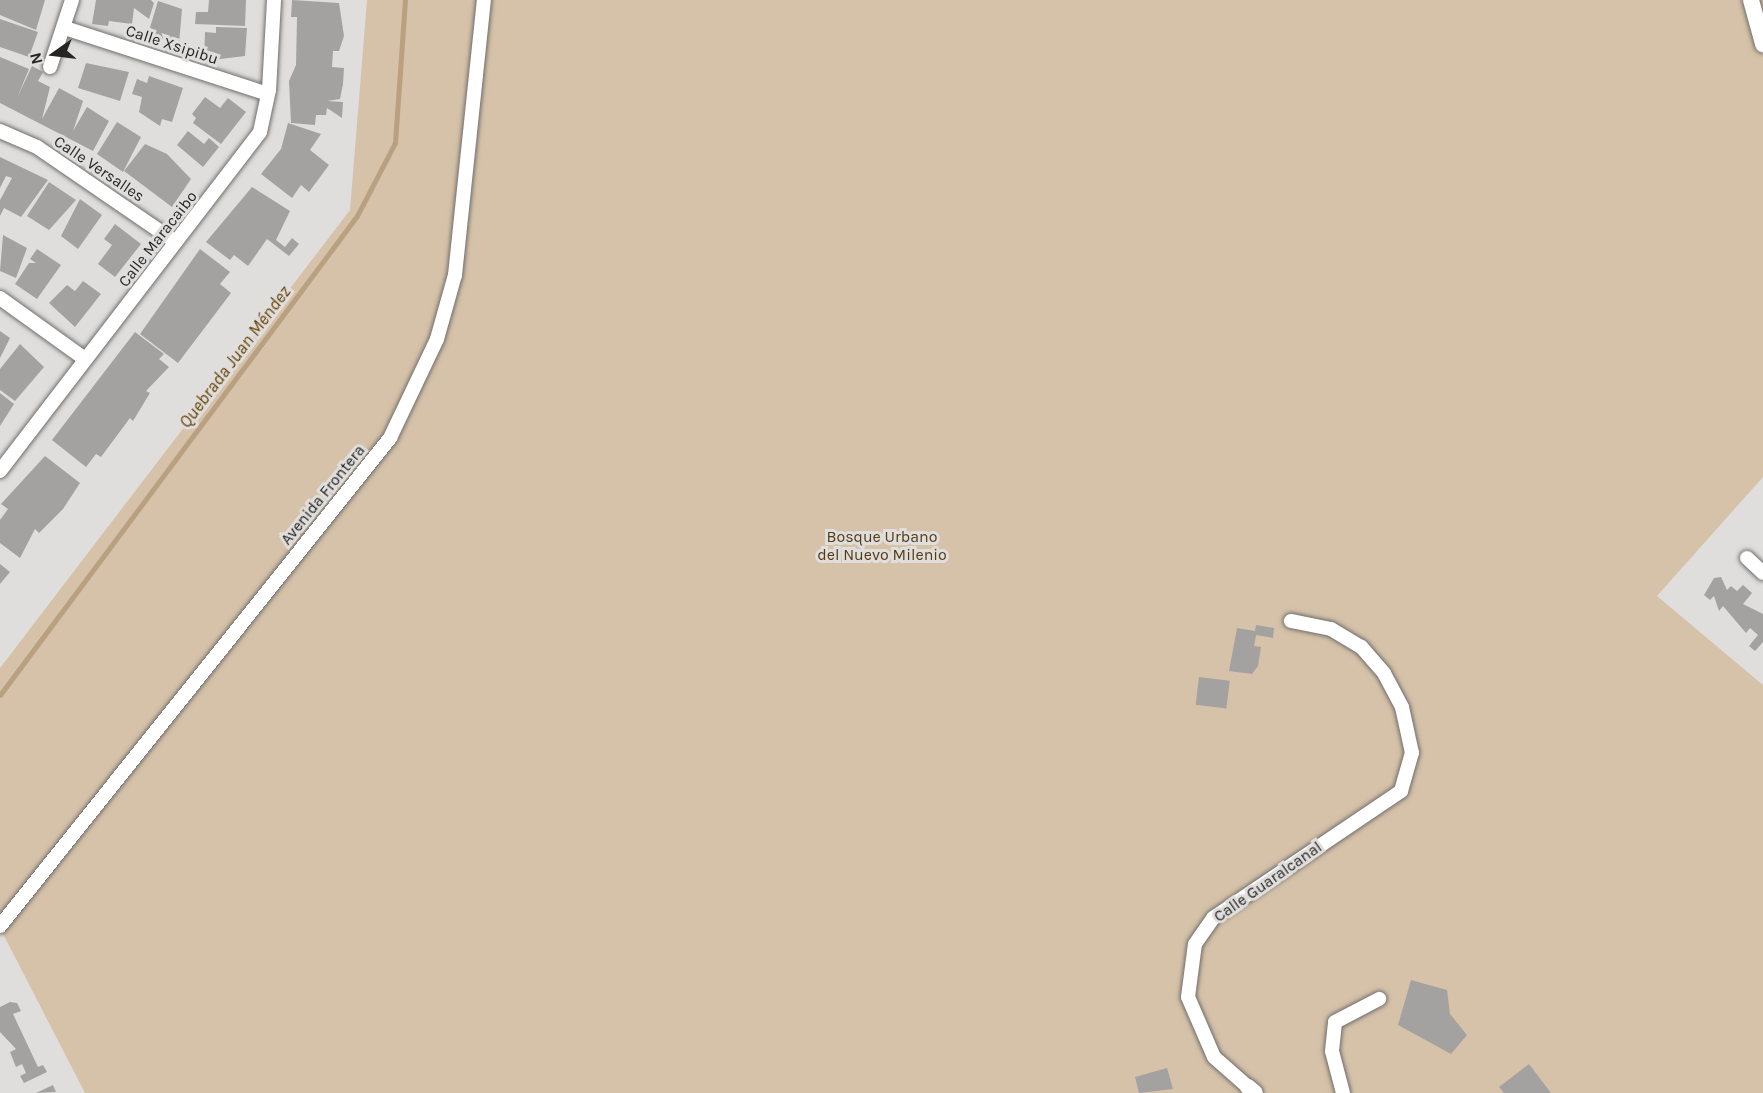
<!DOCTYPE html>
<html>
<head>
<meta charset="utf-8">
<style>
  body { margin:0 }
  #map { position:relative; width:1763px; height:1093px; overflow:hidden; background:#e0dedc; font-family:Karla,sans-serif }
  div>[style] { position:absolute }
  .green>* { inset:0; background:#d6c2a9 }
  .stream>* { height:4.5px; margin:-2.25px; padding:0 2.25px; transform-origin:2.25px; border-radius:2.25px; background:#b9a080 }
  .building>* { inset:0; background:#a4a2a0; transform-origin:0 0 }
  .roads { filter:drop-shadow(0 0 2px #706e6c) drop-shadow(0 0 2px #706e6c) }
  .minor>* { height:14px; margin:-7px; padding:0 7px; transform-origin:7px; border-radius:7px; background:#fff }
  .tertiary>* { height:16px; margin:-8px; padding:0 8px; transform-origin:8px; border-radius:8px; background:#fff }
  span { translate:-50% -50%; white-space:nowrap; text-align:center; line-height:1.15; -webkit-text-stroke:6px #e0dedc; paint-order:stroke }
  .street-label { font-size:16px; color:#262524 }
  .park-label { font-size:16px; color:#553a12 }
  .water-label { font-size:18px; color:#654207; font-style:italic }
  .north { position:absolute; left:24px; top:24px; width:60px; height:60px; -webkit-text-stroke:4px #e0dedc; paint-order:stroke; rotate:256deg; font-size:16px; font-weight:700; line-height:24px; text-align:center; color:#262524 }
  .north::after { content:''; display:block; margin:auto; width:21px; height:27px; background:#262524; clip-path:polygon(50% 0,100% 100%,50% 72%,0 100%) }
</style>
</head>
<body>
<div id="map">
  <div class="green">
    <div style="clip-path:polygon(367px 0,1763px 0,1763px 477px,1657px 596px,1763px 685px,1763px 1093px,85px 1093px,0 928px,0 668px,350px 210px)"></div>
  </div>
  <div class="stream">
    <div style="left:0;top:695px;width:597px;rotate:-53.3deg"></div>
    <div style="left:357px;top:216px;width:82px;rotate:-62.5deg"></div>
    <div style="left:395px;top:143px;width:143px;rotate:-86deg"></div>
  </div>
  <div class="building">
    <div style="clip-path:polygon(0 0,45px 0,36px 30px,0 15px)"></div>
    <div style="clip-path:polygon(96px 0,151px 0,154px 3px,149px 19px,134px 8px,132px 24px,109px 21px,108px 26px,92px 24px)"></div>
    <div style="clip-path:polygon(209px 0,246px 0,245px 26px,195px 24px,196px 12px,208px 12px)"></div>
    <div style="clip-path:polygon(292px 0,339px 3px,344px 36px,339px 51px,333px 51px,332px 67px,344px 68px,343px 84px,340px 99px,327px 101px,343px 102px,342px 118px,327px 108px,326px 115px,316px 115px,315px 125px,291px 123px,289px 81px,296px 65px,297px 17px,291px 17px)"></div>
    <div style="clip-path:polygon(158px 1px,182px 9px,179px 44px,148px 34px)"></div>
    <div style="clip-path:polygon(0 19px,38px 32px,29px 57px,0 47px)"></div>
    <div style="clip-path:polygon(216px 27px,247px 28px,245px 56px,204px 61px,205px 32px,216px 33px)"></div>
    <div style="clip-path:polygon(0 57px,29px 69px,17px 98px,32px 66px,43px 72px,38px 81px,50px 87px,42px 119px,59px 88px,83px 101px,73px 131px,87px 107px,109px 121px,93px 151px,0 103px)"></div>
    <div style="clip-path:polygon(86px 63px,129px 72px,120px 101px,78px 88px)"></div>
    <div style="clip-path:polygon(149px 76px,183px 88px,172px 122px,162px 119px,160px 126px,139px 112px,142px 97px,132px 94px,137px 79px,147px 83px)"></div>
    <div style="clip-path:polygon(205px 97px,220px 108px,228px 98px,246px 112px,221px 144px,193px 123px,196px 118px,192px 114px)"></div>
    <div style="clip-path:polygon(117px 122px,141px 137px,123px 172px,97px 154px)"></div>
    <div style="clip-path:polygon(288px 123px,321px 134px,310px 150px,329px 165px,309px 192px,301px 185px,292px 198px,261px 174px,281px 149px)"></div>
    <div style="clip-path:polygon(188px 131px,204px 144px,209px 138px,219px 147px,203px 167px,177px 145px)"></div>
    <div style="clip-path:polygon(145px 144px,167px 154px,191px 179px,172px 207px,124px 171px)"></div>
    <div style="clip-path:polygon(0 157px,48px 180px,21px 217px,4px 208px,0 216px,0 200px,12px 178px,6px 176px,0 188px)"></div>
    <div style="clip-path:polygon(49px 182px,76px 200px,49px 230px,27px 216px)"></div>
    <div style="clip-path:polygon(252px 187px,290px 211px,276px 240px,285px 247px,292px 238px,299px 244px,289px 256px,267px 239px,248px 266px,234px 255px,230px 260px,206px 242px)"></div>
    <div style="clip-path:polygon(80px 199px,102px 215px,78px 249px,61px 236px)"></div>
    <div style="clip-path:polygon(115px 224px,141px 244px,115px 277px,98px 264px,112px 245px,104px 239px)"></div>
    <div style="clip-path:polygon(3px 235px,27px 248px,16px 278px,0 271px)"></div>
    <div style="clip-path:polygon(37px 249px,61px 265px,37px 299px,15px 284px,29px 263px,36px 263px,30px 259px)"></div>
    <div style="clip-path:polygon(200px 249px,230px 272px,220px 284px,231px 293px,178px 363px,140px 334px)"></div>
    <div style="clip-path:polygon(83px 281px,101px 294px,75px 327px,49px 303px,67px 285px,75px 291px)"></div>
    <div style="clip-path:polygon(0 331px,10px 338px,0 358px)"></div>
    <div style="clip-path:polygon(135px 332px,164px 354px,159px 359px,169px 367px,146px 391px,150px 393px,133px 421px,130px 418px,101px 457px,96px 454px,86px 467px,52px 440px)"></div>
    <div style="clip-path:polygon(20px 344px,44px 367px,15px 401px,0 390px,0 369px)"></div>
    <div style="clip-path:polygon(0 393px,14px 404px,0 426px)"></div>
    <div style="clip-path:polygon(45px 456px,80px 483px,63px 509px,39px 533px,35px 529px,20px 558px,0 543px,0 520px,8px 509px,1px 504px)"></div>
    <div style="clip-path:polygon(0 564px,10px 572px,0 584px)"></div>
    <div style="clip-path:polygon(1721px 577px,1727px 590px,1731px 586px,1737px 591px,1743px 585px,1752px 593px,1743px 604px,1763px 614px,1763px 642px,1755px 651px,1749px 646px,1758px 635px,1750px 628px,1746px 633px,1723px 606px,1719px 611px,1714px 596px,1710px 600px,1704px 595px,1714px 578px)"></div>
    <div style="clip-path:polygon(1256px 625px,1274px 628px,1273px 638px,1256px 635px,1254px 646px,1261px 647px,1258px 666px,1252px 674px,1229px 671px,1237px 628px,1255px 631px)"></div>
    <div style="left:1199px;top:677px;width:31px;height:28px;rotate:7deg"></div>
    <div style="clip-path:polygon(1411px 980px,1447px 990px,1450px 1014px,1467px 1035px,1451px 1054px,1398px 1025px)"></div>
    <div style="clip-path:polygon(10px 1002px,17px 1003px,21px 1011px,13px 1014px,38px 1067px,43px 1065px,47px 1072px,24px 1083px,20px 1076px,26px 1073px,22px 1064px,16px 1067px,10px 1052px,16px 1049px,0 1032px,0 1007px)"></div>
    <div style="clip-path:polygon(1529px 1064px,1551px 1093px,1504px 1093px,1499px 1087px)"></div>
    <div style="clip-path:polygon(1167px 1068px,1173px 1089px,1139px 1093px,1135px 1077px)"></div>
    <div style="clip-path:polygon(53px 1085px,56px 1092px,36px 1093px)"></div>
  </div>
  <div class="roads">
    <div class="minor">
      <div style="left:65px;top:28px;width:213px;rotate:18deg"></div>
      <div style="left:50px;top:67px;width:71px;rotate:-71.8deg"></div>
      <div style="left:0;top:131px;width:40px;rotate:23.4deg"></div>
      <div style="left:37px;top:147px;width:168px;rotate:34.4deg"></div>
      <div style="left:0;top:298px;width:105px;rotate:35.7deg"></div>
      <div style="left:0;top:471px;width:427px;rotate:-52.5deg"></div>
      <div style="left:260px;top:132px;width:43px;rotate:-77.9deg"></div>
      <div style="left:269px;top:90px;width:90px;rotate:-86.8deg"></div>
      <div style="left:1747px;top:558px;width:22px;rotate:43deg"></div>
      <div style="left:0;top:926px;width:625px;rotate:-51.37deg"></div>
      <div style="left:390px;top:438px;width:110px;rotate:-64.6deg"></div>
      <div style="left:437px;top:339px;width:66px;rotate:-74.3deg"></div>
      <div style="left:455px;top:275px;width:277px;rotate:-84deg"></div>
      <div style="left:1248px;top:1087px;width:45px;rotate:-138.6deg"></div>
      <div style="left:1214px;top:1057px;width:65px;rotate:-113.4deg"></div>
      <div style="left:1188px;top:997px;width:53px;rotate:-82.5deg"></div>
      <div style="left:1195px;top:944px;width:32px;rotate:-55deg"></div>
      <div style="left:1213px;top:918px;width:227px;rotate:-34deg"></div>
      <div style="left:1401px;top:791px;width:40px;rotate:-74deg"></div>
      <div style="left:1412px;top:753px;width:47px;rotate:-102.3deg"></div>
      <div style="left:1402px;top:707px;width:38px;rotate:-118deg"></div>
      <div style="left:1384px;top:673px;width:35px;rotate:-131deg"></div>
      <div style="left:1361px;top:647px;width:35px;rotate:-149deg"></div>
      <div style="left:1331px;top:629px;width:41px;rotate:-168.7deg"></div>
      <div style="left:1343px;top:1093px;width:43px;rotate:-104.7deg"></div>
      <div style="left:1332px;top:1051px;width:29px;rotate:-84deg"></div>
      <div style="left:1335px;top:1022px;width:50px;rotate:-27.6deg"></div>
    </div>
    <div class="tertiary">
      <div style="left:1751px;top:0;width:46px;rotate:74.7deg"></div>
      <div style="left:1248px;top:1087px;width:9px;rotate:41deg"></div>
    </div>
  </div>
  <div class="street-label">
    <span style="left:172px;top:45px;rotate:18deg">Calle Xsipibu</span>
    <span style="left:99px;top:169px;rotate:34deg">Calle Versalles</span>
    <span style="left:158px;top:239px;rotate:-52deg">Calle Maracaibo</span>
    <span style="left:323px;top:495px;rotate:-51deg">Avenida Frontera</span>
    <span style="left:1268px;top:882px;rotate:-35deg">Calle Guaralcanal</span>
  </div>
  <div class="park-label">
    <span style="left:882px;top:546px">Bosque Urbano<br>del Nuevo Milenio</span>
  </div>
  <div class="water-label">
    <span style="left:235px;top:357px;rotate:-53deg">Quebrada Juan Méndez</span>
  </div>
  <div class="north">N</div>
</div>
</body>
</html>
